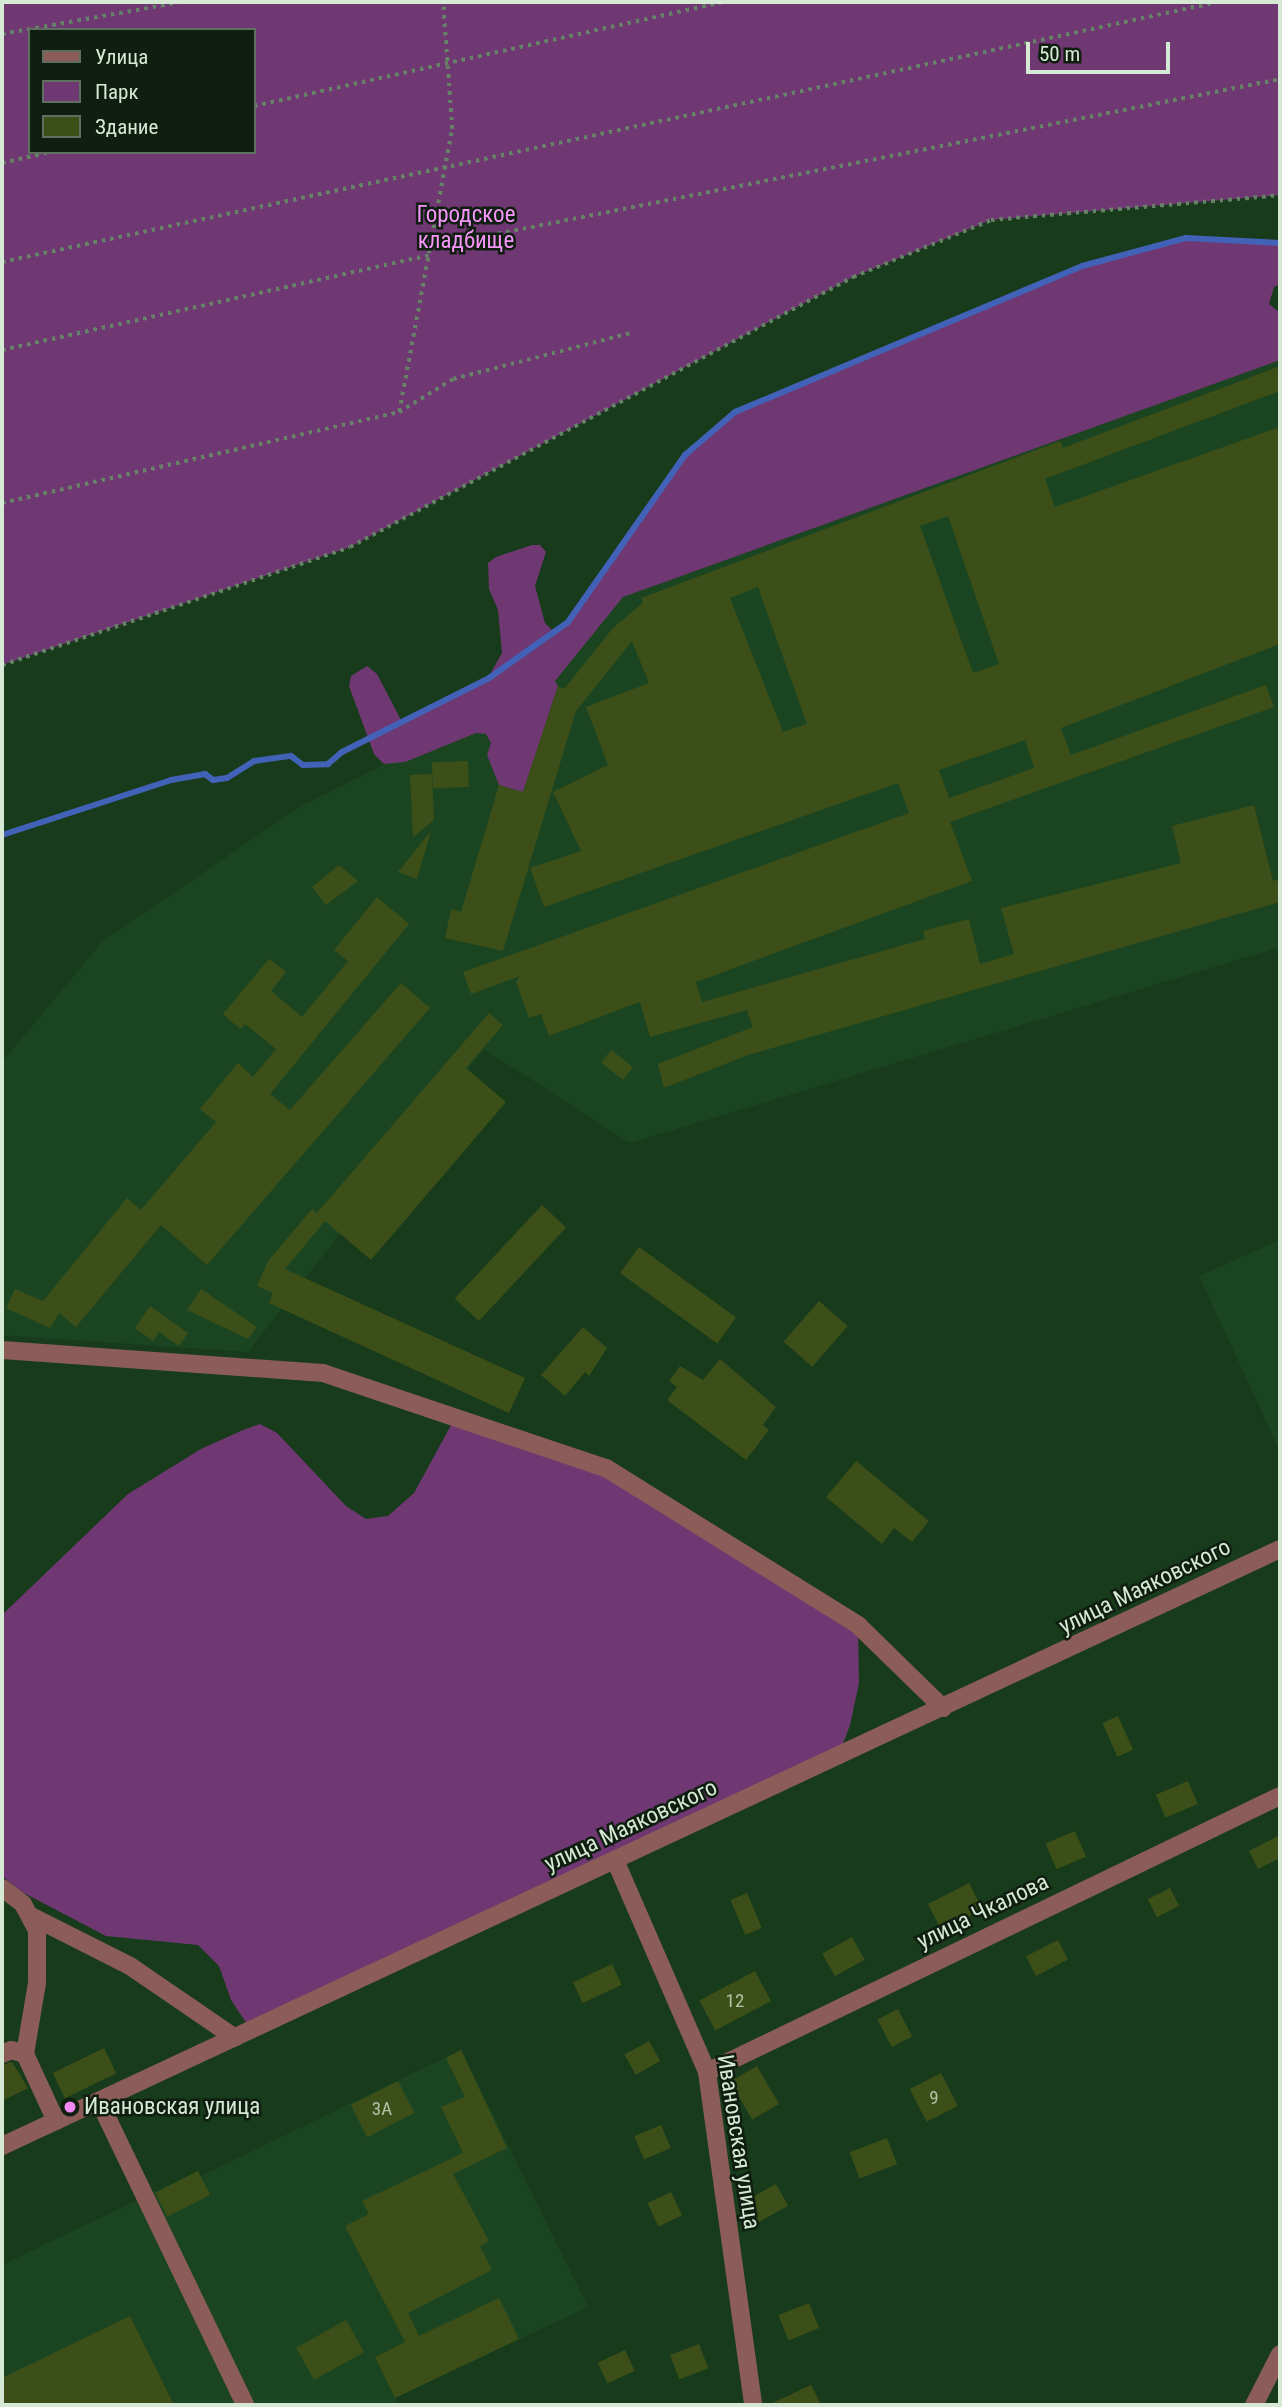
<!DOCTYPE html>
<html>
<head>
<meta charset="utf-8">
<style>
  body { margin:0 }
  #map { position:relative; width:1282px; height:2407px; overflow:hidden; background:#183b1c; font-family:"Roboto Condensed",sans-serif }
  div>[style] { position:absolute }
  .built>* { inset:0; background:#1b4521 }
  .green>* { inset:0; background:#703872 }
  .stream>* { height:6px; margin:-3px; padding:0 3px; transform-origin:3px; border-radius:3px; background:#4262b7 }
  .building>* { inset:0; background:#3c4f18; transform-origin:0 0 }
  .path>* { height:3.5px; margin-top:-1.75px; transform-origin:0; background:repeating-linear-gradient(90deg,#668368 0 3.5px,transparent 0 8.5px) }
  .minor>* { height:18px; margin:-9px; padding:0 9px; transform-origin:9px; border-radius:9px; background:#8b5c58 }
  .dots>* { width:19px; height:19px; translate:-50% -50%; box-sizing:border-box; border:4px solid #0f1e10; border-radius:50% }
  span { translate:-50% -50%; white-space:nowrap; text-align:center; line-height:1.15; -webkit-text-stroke:5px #0f1e10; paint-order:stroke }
  .number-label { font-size:19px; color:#afc2a6 }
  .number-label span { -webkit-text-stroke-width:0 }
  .park-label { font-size:23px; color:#f695f8 }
  .street-label { font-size:23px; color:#d5e9d5 }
  .poi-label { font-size:23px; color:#d5e9d5 }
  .left { translate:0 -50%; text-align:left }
  .frame { position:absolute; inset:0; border:4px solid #d5e9d5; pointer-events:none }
  .legend { position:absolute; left:28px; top:28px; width:228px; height:126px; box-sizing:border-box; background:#0f1e10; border:2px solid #5e6f5f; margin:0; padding:9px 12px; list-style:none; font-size:21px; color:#d5e9d5 }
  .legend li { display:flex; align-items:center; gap:14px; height:35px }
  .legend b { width:35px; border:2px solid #5e6f5f }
  .scale { position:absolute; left:1026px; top:42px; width:144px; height:32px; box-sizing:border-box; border:4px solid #d5e9d5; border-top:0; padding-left:9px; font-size:21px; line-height:24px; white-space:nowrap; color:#d5e9d5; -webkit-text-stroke:5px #0f1e10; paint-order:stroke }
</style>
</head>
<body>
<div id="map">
  <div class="built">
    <div style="clip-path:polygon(1280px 360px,1280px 947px,630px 1143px,484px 1049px,248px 1352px,2px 1335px,2px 1062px,103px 941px,301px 806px,541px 686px,623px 597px)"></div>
    <div style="clip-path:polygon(1280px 1240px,1280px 1451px,1199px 1276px)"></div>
    <div style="clip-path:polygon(461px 2050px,588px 2307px,395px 2398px,398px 2405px,2px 2405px,2px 2265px,198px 2171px,201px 2176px)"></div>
  </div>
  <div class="green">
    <div style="clip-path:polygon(evenodd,2px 2px,1280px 2px,1280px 195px,991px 220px,853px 277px,350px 547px,2px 665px,2px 2px,30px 30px,254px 30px,254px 152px,30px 152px,30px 30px)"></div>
    <div style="clip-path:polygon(1186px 238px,1280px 243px,1280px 284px,1274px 287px,1269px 304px,1280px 313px,1280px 360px,623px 597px,555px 681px,558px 686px,523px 792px,499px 785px,487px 755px,491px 743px,486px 734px,476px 733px,405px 762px,384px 764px,374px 754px,349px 686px,351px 676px,367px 666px,377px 674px,403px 724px,488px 678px,502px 653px,498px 610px,489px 589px,488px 563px,496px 557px,532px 545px,540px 545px,546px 552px,535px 586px,545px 623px,554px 632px,568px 622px,685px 455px,735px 412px,1082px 266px)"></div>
    <div style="clip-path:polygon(455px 1418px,606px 1468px,858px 1625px,859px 1683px,850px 1725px,838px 1757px,251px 2030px,231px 2000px,219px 1966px,198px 1945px,106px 1936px,22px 1892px,2px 1876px,2px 1615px,128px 1494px,201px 1449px,243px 1430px,260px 1424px,277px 1433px,346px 1506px,366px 1519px,388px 1516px,414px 1493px)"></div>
  </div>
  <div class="stream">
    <div style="left:2px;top:835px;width:178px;rotate:-18deg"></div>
    <div style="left:171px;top:780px;width:35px;rotate:-10deg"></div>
    <div style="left:205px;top:774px;width:10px;rotate:37deg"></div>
    <div style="left:213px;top:780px;width:14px;rotate:-8deg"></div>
    <div style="left:227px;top:778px;width:32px;rotate:-32deg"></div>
    <div style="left:254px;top:761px;width:37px;rotate:-8deg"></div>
    <div style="left:291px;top:756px;width:15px;rotate:37deg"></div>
    <div style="left:303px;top:765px;width:25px;rotate:-2deg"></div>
    <div style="left:328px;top:764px;width:18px;rotate:-41deg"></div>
    <div style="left:342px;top:752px;width:165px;rotate:-26.7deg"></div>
    <div style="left:489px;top:678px;width:97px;rotate:-35.3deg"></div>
    <div style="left:568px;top:622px;width:204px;rotate:-55deg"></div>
    <div style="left:685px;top:455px;width:66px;rotate:-40.7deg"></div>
    <div style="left:735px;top:412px;width:376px;rotate:-22.8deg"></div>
    <div style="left:1082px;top:266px;width:108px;rotate:-15.1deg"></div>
    <div style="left:1186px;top:238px;width:94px;rotate:3deg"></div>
  </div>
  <div class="building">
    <div style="clip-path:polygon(evenodd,1280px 366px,1280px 391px,1045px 479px,1055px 507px,1280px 427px,1280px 644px,1061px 728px,1071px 755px,1266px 685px,1274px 707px,950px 822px,972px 881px,696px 982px,702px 1002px,925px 939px,923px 931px,969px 919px,980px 964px,1014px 954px,1001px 908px,1181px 863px,1172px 826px,1254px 805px,1273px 881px,1280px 879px,1280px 902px,748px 1055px,664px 1088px,658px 1064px,753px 1027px,747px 1010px,650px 1037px,640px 1002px,549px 1036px,541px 1014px,529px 1018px,516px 982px,520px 976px,471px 994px,463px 972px,909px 813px,898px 783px,544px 907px,530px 868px,581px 851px,553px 792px,608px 765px,586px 707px,649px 683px,632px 641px,576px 711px,503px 951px,445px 938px,451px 909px,461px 912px,499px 785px,523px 792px,558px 686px,564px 689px,613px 628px,643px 603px,641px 598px,1060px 441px,1063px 448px,1280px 366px,948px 516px,999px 664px,973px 673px,920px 526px,948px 516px,1280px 366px,758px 587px,807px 724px,783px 732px,730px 598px,758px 587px,1280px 366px,1025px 740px,1034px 768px,949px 798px,939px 770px,1025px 740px)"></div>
    <div style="left:468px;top:761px;width:26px;height:36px;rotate:88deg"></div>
    <div style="clip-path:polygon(432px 774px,434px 820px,413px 837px,410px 775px)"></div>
    <div style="clip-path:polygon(431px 831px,417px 879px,398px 872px)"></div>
    <div style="clip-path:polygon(339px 865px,358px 881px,326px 905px,312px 887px)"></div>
    <div style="clip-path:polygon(377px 897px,409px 924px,270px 1094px,290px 1110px,401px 983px,430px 1008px,207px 1265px,161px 1225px,76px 1327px,59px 1313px,50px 1328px,6px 1308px,15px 1289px,43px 1301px,127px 1198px,141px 1210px,216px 1122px,200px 1109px,223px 1081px,238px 1063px,253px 1077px,276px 1049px,245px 1024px,240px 1029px,223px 1014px,269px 959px,286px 972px,271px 991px,302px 1017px,348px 961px,334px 950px)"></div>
    <div style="clip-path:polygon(489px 1013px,503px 1025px,466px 1068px,506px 1102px,371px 1260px,325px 1221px,285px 1269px,525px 1378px,509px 1413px,269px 1303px,273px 1293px,257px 1286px,268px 1261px,312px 1209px,317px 1213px)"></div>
    <div style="left:611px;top:1050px;width:28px;height:16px;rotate:38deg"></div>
    <div style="left:542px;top:1205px;width:33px;height:128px;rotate:43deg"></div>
    <div style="left:639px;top:1247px;width:120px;height:32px;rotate:36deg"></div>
    <div style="clip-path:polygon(201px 1289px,257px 1327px,248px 1339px,187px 1310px)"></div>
    <div style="left:819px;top:1301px;width:38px;height:54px;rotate:41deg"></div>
    <div style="clip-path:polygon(150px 1306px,188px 1333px,179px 1346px,159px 1332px,153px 1341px,135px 1328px)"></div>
    <div style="clip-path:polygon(583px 1327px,607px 1348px,589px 1376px,585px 1372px,565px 1396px,541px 1375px)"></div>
    <div style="clip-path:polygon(720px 1359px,776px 1407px,763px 1425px,769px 1430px,746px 1460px,667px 1400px,677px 1387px,669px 1381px,680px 1366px,703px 1380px)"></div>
    <div style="clip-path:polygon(856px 1461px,929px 1521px,912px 1542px,894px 1528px,882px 1544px,826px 1497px)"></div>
    <div style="left:1118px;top:1716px;width:37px;height:17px;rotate:66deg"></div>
    <div style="left:1188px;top:1781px;width:25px;height:35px;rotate:67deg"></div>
    <div style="left:1075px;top:1831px;width:28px;height:32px;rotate:67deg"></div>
    <div style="clip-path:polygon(1280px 1835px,1280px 1858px,1258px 1869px,1249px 1851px)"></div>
    <div style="left:969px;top:1883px;width:30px;height:46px;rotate:63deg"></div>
    <div style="left:1170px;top:1888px;width:20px;height:25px;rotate:63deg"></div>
    <div style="left:747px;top:1893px;width:38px;height:18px;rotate:67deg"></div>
    <div style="left:852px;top:1937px;width:26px;height:34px;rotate:61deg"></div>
    <div style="left:1058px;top:1940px;width:22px;height:36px;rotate:63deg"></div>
    <div style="left:612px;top:1964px;width:23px;height:43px;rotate:65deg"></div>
    <div style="left:755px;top:1971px;width:34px;height:63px;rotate:62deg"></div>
    <div style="left:898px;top:2009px;width:31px;height:23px;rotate:63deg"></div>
    <div style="left:649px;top:2041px;width:23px;height:28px;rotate:61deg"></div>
    <div style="left:104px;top:2048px;width:28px;height:57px;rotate:64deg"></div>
    <div style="clip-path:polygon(461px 2050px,507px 2148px,453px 2174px,489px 2241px,480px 2246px,492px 2270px,408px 2313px,419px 2336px,499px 2298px,519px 2339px,395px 2398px,375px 2357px,405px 2342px,345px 2226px,369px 2214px,362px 2201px,463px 2153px,441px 2107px,465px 2097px,446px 2058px)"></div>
    <div style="clip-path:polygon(12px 2062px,28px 2088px,2px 2101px,2px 2065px)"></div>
    <div style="left:757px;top:2066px;width:44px;height:31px;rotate:60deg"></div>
    <div style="left:941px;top:2073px;width:37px;height:35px;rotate:63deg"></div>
    <div style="left:398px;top:2081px;width:36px;height:53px;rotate:63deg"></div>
    <div style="left:661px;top:2125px;width:25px;height:29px;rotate:67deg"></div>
    <div style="left:887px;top:2138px;width:28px;height:40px;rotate:69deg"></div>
    <div style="left:198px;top:2171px;width:27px;height:48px;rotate:63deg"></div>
    <div style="left:776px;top:2184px;width:25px;height:37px;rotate:61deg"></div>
    <div style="left:671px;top:2192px;width:26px;height:26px;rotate:65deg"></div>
    <div style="left:809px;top:2303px;width:27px;height:33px;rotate:68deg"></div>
    <div style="clip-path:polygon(130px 2316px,174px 2405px,2px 2405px,2px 2378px)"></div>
    <div style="left:346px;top:2320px;width:37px;height:57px;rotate:61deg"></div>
    <div style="left:699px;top:2344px;width:26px;height:31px;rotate:69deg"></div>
    <div style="left:625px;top:2350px;width:23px;height:30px;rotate:65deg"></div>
    <div style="clip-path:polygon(811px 2385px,821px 2405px,768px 2405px)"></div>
  </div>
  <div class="path">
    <div style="left:2px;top:34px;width:183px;rotate:-10.1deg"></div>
    <div style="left:254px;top:106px;width:479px;rotate:-12.5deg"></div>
    <div style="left:2px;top:163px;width:49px;rotate:-12.9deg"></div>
    <div style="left:431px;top:247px;width:865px;rotate:-11.19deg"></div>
    <div style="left:2px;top:262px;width:1243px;rotate:-12.07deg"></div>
    <div style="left:2px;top:350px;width:437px;rotate:-12.5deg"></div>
    <div style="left:399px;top:412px;width:63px;rotate:-31.4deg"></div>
    <div style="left:453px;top:379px;width:184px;rotate:-14.5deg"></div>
    <div style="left:2px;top:503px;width:407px;rotate:-12.9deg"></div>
    <div style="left:399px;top:412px;width:288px;rotate:-79.4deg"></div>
    <div style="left:452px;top:129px;width:127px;rotate:-94.1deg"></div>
    <div style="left:2px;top:665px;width:367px;rotate:-18.7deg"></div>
    <div style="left:350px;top:547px;width:571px;rotate:-28.23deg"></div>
    <div style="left:853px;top:277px;width:149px;rotate:-22.4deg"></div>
    <div style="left:991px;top:220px;width:290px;rotate:-4.9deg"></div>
  </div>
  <div class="minor">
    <div style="left:2px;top:1350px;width:322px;rotate:4.1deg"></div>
    <div style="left:323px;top:1373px;width:299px;rotate:18.6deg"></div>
    <div style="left:606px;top:1468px;width:297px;rotate:31.9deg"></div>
    <div style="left:858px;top:1625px;width:119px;rotate:44.3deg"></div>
    <div style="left:615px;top:1860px;width:231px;rotate:66.5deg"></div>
    <div style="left:707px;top:2072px;width:336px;rotate:82.1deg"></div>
    <div style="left:2px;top:1888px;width:26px;rotate:37deg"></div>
    <div style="left:23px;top:1904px;width:30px;rotate:62deg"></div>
    <div style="left:37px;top:1930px;width:53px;rotate:90deg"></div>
    <div style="left:37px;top:1983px;width:72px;rotate:99.6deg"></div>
    <div style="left:25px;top:2054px;width:74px;rotate:65.2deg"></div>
    <div style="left:33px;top:1917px;width:109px;rotate:26.8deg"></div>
    <div style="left:130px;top:1966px;width:127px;rotate:34.4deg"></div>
    <div style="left:2px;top:2054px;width:10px;rotate:-24deg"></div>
    <div style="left:11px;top:2050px;width:15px;rotate:16deg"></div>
    <div style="left:707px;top:2072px;width:636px;rotate:-25.72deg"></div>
    <div style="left:99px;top:2101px;width:337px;rotate:64.3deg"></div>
    <div style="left:2px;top:2146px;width:1411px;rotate:-25.04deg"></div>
    <div style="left:1254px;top:2405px;width:57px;rotate:-63deg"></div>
  </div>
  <div class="dots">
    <div style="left:70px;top:2107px;background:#f18af4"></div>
  </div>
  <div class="number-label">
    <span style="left:735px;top:2001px">12</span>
    <span style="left:934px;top:2098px">9</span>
    <span style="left:382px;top:2109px">3А</span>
  </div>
  <div class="park-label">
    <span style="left:466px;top:228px">Городское<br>кладбище</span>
  </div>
  <div class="street-label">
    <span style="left:1145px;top:1587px;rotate:-26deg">улица Маяковского</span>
    <span style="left:631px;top:1826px;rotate:-25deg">улица Маяковского</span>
    <span style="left:983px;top:1912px;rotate:-26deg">улица Чкалова</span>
    <span style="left:738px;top:2142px;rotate:81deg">Ивановская улица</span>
  </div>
  <div class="poi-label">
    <span class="left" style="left:84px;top:2107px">Ивановская улица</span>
  </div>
  <div class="frame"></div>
  <ul class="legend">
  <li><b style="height:9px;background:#8b5c58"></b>Улица</li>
  <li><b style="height:19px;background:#703872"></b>Парк</li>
  <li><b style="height:19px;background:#3c4f18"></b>Здание</li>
  </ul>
  <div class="scale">50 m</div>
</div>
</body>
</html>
